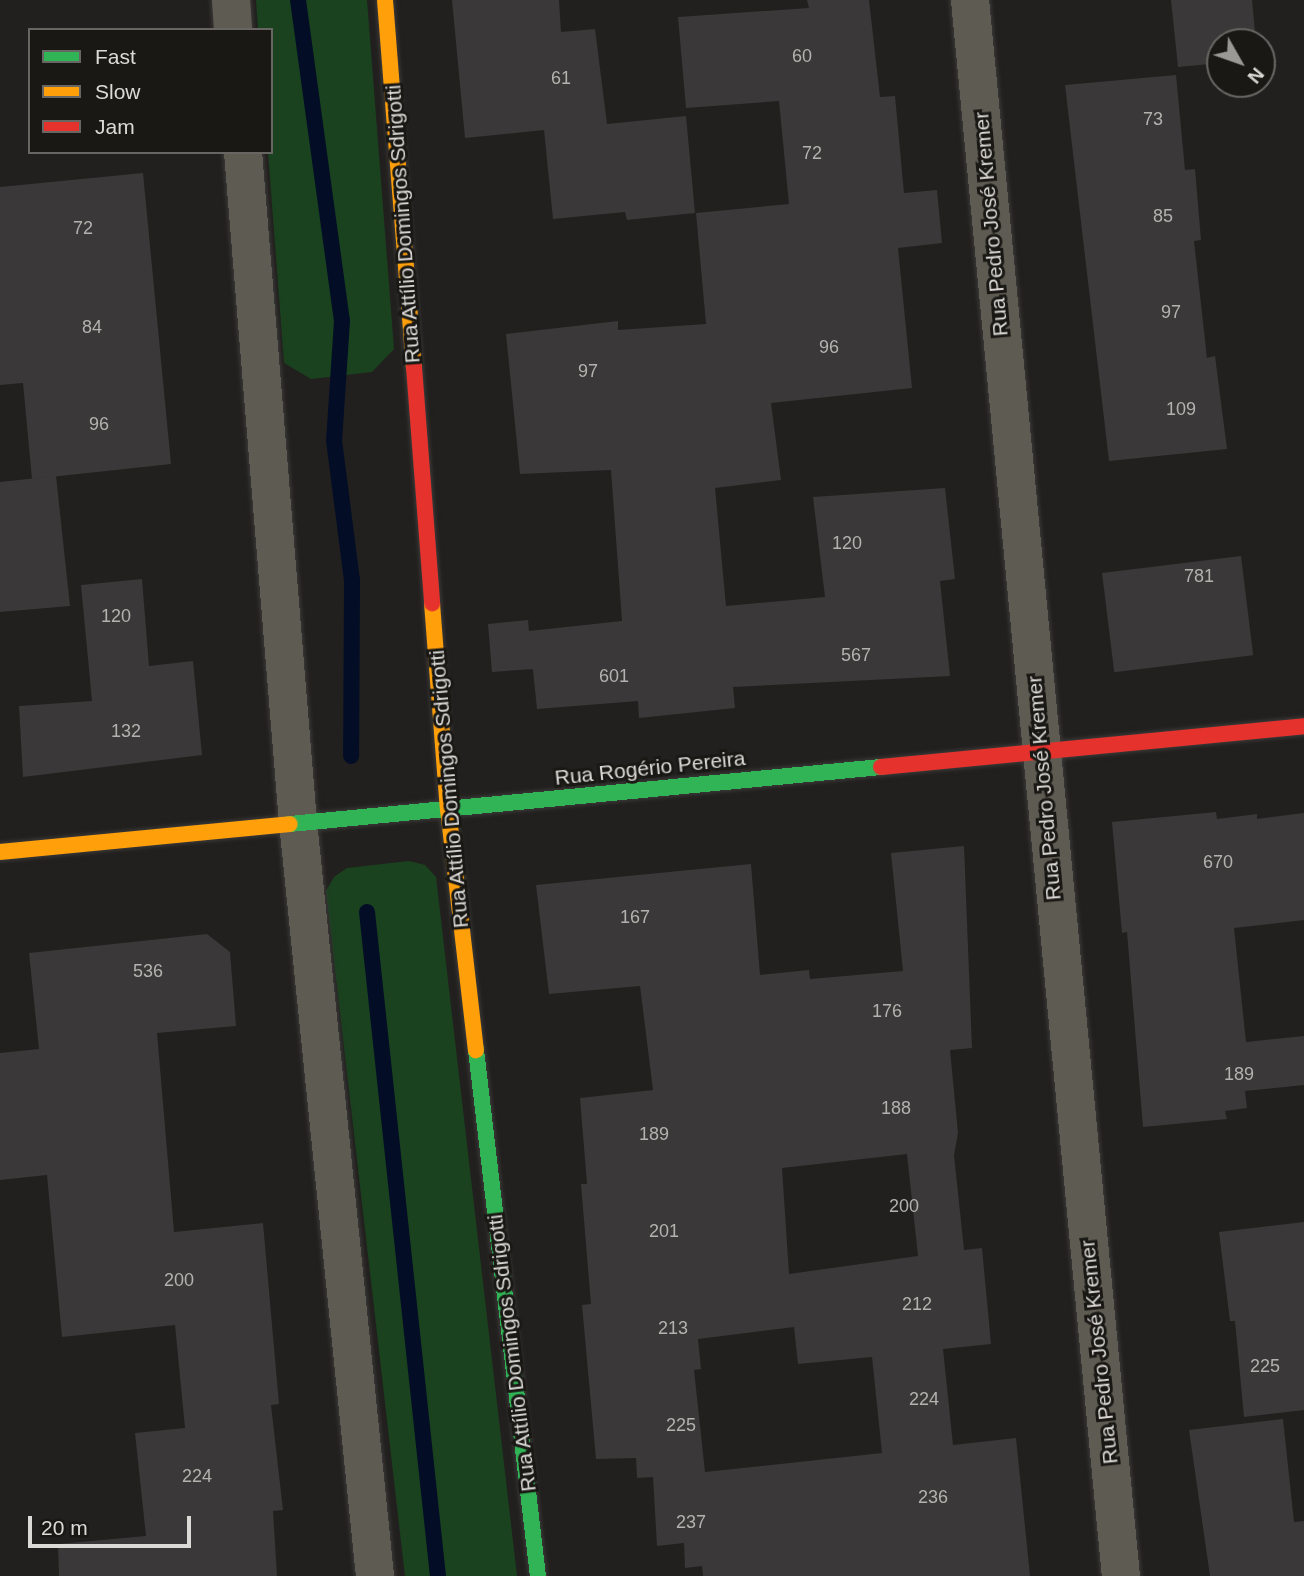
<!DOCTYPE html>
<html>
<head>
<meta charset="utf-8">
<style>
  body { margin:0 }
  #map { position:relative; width:1304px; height:1576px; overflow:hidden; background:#22201e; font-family:Arial,sans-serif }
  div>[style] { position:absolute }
  .green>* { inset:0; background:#1a421f }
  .stream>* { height:16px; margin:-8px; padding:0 8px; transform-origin:8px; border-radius:8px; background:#030e26 }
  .building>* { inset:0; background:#3a3838; transform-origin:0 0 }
  .roads { filter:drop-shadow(0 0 2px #3b3a39) drop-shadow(0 0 2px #3b3a39) }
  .street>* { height:38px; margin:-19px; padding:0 19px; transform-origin:19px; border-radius:19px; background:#5e5c52 }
  .fast>* { height:16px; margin:-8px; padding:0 8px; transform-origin:8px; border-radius:8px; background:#30b455 }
  .slow>* { height:16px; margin:-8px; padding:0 8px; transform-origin:8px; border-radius:8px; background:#ff9f0a }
  .jam>* { height:16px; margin:-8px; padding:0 8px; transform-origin:8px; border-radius:8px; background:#e5322d }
  span { translate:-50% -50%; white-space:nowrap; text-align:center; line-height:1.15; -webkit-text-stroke:6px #191814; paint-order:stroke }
  .number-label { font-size:18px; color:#b3b2af }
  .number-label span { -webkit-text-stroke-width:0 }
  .street-label { font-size:21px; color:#dbdad7 }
  .legend { position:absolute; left:28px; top:28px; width:245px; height:126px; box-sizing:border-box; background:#191814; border:2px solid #676662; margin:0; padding:9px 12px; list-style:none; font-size:21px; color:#dbdad7 }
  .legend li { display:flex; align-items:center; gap:14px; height:35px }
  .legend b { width:35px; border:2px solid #676662 }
  .north { position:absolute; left:1206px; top:28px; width:70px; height:70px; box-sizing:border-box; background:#191814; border:2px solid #676662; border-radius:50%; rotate:130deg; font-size:19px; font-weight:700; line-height:28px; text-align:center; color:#dbdad7 }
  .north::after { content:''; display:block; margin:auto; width:24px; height:32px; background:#9a9996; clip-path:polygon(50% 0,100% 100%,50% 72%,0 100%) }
  .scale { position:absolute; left:28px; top:1516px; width:163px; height:32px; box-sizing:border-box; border:4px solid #dbdad7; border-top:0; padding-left:9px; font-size:21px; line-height:24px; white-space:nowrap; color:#dbdad7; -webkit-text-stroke:5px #191814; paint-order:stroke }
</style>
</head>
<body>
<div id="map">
  <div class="green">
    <div style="clip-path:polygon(256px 0,367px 0,394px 349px,372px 372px,311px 379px,284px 363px,268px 152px,271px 152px,271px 30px,258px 30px)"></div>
    <div style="clip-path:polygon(409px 861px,425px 865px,436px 877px,517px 1576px,405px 1576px,326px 891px,334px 877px,347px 868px)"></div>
  </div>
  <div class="stream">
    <div style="left:298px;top:0;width:324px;rotate:82.2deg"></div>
    <div style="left:342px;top:321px;width:119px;rotate:93.8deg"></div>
    <div style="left:334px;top:440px;width:141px;rotate:82.7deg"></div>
    <div style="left:352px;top:580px;width:176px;rotate:90.3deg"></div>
    <div style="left:367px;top:912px;width:668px;rotate:83.9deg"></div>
  </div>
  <div class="building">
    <div style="clip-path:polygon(452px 0,559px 0,561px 32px,595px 29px,607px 124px,686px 116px,695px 213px,627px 220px,625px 212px,553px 219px,544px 130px,465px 138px)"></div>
    <div style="clip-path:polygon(807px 0,869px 0,880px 97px,895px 96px,904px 193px,937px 190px,942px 243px,898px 248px,912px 388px,771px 403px,781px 480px,715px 488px,726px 606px,825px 597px,813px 497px,945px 488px,955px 579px,940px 581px,950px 676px,733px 687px,735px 708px,639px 718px,638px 701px,537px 709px,532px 661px,533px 669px,492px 672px,488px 624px,528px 620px,529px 631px,622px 621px,611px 470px,520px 474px,506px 334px,618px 321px,618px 330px,706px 324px,696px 213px,789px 204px,779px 101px,686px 108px,678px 17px,809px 8px)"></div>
    <div style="clip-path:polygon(1171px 0,1252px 0,1256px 42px,1220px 42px,1220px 63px,1178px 67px)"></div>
    <div style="clip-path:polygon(1176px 75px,1185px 170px,1195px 169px,1201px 240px,1194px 241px,1207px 358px,1215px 356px,1227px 449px,1109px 461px,1065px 85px)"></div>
    <div style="clip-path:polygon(143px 173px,171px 464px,32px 479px,23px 383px,0 385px,0 187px)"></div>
    <div style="clip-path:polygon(56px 476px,70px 606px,0 612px,0 482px)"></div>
    <div style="left:1241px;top:556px;width:100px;height:140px;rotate:83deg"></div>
    <div style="clip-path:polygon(142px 579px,149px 666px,193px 661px,202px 755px,23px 777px,19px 706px,92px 701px,81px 585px)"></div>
    <div style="clip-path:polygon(1216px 812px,1217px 819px,1257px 814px,1257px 819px,1304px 813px,1304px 920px,1234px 928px,1246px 1042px,1304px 1036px,1304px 1085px,1245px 1091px,1247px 1108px,1225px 1111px,1227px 1119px,1143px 1127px,1127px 932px,1122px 933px,1112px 822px)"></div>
    <div style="clip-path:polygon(evenodd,964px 846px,972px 1048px,950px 1050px,958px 1133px,954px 1155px,964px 1250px,982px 1248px,991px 1344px,943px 1349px,953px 1445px,1016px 1438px,1030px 1576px,703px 1576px,702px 1566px,685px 1568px,684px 1543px,657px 1546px,653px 1477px,637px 1478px,636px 1458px,596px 1459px,582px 1305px,591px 1304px,581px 1184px,587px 1184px,580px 1098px,653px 1090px,640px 986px,549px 994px,536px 885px,751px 864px,760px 975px,809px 970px,810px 979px,903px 971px,891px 853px,964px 846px,907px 1154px,918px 1256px,789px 1274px,782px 1168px,907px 1154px,964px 846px,794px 1327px,798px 1364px,872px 1357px,882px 1453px,705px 1472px,694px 1370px,701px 1369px,698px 1339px,794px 1327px)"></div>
    <div style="clip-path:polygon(207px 934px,230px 952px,236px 1026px,157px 1033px,174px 1232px,263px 1223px,279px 1404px,271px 1405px,283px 1510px,273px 1511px,277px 1576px,59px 1576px,58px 1544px,146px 1536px,135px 1433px,185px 1428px,175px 1325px,62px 1337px,47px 1175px,0 1180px,0 1053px,39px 1049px,29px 953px)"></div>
    <div style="clip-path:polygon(1304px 1222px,1304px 1410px,1244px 1417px,1235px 1321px,1230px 1321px,1219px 1232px)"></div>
    <div style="clip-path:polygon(1283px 1419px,1294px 1522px,1304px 1521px,1304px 1576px,1210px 1576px,1189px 1430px)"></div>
  </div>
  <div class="roads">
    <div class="street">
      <div style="left:231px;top:0;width:30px;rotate:86deg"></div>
      <div style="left:970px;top:0;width:1583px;rotate:84.53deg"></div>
      <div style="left:243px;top:152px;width:672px;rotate:85.31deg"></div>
      <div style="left:298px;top:822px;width:758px;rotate:84.17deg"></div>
    </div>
    <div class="fast">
      <div style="left:290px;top:824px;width:594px;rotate:-5.51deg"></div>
      <div style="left:476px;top:1050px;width:530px;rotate:83.28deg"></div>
    </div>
    <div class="slow">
      <div style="left:385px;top:0;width:368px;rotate:85.5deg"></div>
      <div style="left:432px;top:603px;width:207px;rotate:85.6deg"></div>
      <div style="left:448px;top:809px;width:243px;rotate:83.4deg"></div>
      <div style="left:0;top:852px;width:291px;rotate:-5.5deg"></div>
    </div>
    <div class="jam">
      <div style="left:414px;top:367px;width:237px;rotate:85.6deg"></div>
      <div style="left:881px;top:767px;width:425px;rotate:-5.5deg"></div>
    </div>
  </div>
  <div class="number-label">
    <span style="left:802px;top:56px">60</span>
    <span style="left:561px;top:78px">61</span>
    <span style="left:1153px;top:119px">73</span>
    <span style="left:812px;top:153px">72</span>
    <span style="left:1163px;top:216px">85</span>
    <span style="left:83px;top:228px">72</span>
    <span style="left:1171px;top:312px">97</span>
    <span style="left:92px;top:327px">84</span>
    <span style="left:829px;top:347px">96</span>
    <span style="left:588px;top:371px">97</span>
    <span style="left:1181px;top:409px">109</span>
    <span style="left:99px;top:424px">96</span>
    <span style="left:847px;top:543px">120</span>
    <span style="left:1199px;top:576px">781</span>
    <span style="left:116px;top:616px">120</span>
    <span style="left:856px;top:655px">567</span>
    <span style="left:614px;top:676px">601</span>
    <span style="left:126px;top:731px">132</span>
    <span style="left:1218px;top:862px">670</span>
    <span style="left:635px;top:917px">167</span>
    <span style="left:148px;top:971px">536</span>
    <span style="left:887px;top:1011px">176</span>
    <span style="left:1239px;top:1074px">189</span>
    <span style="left:896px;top:1108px">188</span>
    <span style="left:654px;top:1134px">189</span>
    <span style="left:904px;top:1206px">200</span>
    <span style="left:664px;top:1231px">201</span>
    <span style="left:179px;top:1280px">200</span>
    <span style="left:917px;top:1304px">212</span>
    <span style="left:673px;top:1328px">213</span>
    <span style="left:1265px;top:1366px">225</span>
    <span style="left:924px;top:1399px">224</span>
    <span style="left:681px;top:1425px">225</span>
    <span style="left:197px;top:1476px">224</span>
    <span style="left:933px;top:1497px">236</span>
    <span style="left:691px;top:1522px">237</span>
  </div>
  <div class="street-label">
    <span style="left:403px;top:224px;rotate:-94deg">Rua Attílio Domingos Sdrigotti</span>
    <span style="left:991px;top:224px;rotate:-95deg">Rua Pedro José Kremer</span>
    <span style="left:650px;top:768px;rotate:-6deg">Rua Rogério Pereira</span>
    <span style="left:1044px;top:788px;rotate:-95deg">Rua Pedro José Kremer</span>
    <span style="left:449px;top:789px;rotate:-95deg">Rua Attílio Domingos Sdrigotti</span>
    <span style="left:1099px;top:1352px;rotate:-96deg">Rua Pedro José Kremer</span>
    <span style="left:512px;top:1353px;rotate:-97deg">Rua Attílio Domingos Sdrigotti</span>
  </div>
  <ul class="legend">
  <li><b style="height:9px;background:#30b455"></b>Fast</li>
  <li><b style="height:9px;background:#ff9f0a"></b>Slow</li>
  <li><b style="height:9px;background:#e5322d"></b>Jam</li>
  </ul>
  <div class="north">N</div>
  <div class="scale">20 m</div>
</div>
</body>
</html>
